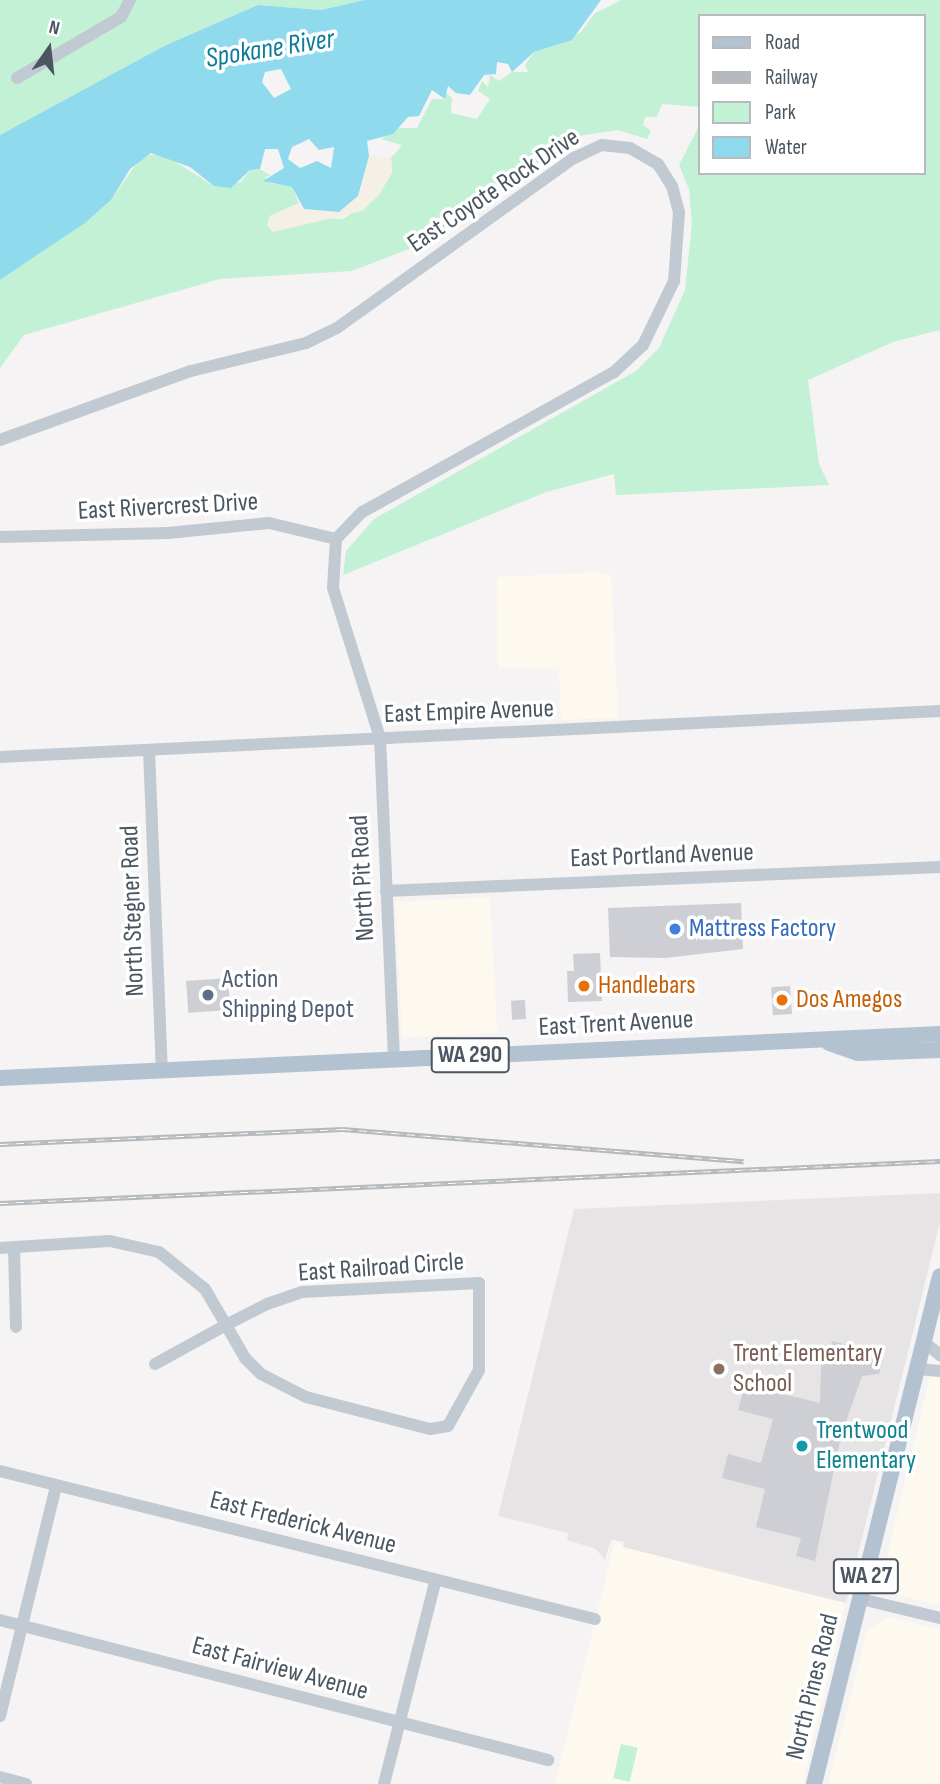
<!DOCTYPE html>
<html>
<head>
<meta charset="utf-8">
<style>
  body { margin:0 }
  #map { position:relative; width:940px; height:1784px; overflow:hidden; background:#f5f3f3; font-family:"Sofia Sans Condensed",sans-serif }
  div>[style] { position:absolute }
  .commercial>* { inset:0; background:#fdf9ef; transform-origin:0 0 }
  .education>* { inset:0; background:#e6e4e5 }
  .green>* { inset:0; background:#c3f1d5; transform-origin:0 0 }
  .sand>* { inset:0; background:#f5f0e5 }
  .water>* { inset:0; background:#90daee }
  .building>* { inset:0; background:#cdcfd5; transform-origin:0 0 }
  .minor>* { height:12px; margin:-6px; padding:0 6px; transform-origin:6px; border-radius:6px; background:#c1cad2 }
  .major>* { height:16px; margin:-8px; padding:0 8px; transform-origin:8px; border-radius:8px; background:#b3c2d1 }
  .rail>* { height:5px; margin-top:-2.5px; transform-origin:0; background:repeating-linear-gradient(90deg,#fff 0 8px,#b5b8bd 0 16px); box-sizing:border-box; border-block:2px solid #b5b8bd }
  .dots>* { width:19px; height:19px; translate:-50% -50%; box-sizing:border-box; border:4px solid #fff; border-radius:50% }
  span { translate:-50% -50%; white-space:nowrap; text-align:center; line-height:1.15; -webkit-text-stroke:7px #fff; paint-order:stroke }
  .shield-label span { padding:2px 5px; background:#fff; border:2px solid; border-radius:5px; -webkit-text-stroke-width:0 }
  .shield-label { font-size:24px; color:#4a5661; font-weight:700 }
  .street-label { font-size:26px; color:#4a5661 }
  .shop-label { font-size:26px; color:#366cbe }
  .left { translate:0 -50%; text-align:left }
  .service-label { font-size:26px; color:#4e5e75 }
  .food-label { font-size:26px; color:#c56008 }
  .education-label { font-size:26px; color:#785e54 }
  .culture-label { font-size:26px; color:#0d838f }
  .water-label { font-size:28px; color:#0c7c9b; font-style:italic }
  .legend { position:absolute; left:698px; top:14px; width:228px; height:161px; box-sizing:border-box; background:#fff; border:2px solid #b7bbc0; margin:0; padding:9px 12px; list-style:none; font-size:21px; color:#4a5661 }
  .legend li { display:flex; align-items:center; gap:14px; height:35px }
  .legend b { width:35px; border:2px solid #b7bbc0 }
  .north { position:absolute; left:14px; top:14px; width:70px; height:70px; -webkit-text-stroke:5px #fff; paint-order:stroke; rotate:14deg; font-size:19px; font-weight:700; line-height:28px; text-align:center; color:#4a5661 }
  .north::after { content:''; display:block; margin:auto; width:24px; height:32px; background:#4a5661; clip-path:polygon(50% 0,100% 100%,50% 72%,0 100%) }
</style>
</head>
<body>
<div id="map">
  <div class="commercial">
    <div style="clip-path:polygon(598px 572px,611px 575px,618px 718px,561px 720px,559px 669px,498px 668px,497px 577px)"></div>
    <div style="left:490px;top:897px;width:136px;height:95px;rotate:87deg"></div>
    <div style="clip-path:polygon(940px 1373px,940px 1606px,896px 1594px,882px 1578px,929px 1379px)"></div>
    <div style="clip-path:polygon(615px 1540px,623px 1547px,846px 1603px,803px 1784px,555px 1784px)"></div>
    <div style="clip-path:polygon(889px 1617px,940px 1629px,940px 1784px,828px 1784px,867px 1631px)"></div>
  </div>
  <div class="education">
    <div style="clip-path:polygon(940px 1193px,940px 1222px,846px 1603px,623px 1547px,624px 1542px,611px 1539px,605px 1560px,596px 1549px,567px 1540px,568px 1533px,498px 1516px,574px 1209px)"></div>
  </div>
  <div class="green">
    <div style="clip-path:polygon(0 0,364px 0,321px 10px,258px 5px,164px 46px,0 135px)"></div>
    <div style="clip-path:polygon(621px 0,940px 0,940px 330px,893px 342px,808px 380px,819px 464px,829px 485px,616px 495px,614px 474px,546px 492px,343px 575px,346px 551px,374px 519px,636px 371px,659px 348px,685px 290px,692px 223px,689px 189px,679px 165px,700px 124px,700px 173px,924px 173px,924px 16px,700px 16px,700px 107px,662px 104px,657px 117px,645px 117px,643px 125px,651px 131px,647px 139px,618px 130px,578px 136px,430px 241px,352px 271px,220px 279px,24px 335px,0 368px,0 280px,85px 223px,111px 200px,141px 157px,161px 153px,214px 186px,241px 182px,250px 170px,260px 169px,271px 176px,265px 177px,270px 183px,292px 187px,299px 203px,270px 216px,343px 219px,379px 195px,392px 172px,391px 158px,402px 145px,381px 139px,399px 128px,417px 128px,432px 99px,445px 99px,445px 92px,452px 98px,451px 113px,477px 119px,490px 99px,478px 91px,482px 81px,488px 87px,490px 75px,499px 81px,512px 72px,528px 72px,525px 65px,534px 52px,562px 43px,581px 32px,594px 14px)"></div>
    <div style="left:621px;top:1744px;width:17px;height:35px;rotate:13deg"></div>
  </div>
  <div class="sand">
    <div style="clip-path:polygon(369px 156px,391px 158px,392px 172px,379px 195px,362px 211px,273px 232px,267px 225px,270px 216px,299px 203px,304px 209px,358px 196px)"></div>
  </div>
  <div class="water">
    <div style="clip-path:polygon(evenodd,364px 0,601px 0,572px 40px,534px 52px,512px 72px,508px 64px,497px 62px,496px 74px,484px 75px,470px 95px,456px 93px,448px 86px,445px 99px,432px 90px,419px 116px,408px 117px,393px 134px,367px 141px,369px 156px,358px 196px,339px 212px,304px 209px,292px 187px,263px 181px,284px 168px,278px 149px,265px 149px,260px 169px,250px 170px,231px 188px,214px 186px,190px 167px,151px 153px,130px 169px,111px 200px,85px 223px,0 280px,0 135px,164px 46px,258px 5px,321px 10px,364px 0,281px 69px,291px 89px,274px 98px,262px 82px,265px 72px,281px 69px,364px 0,309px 139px,319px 150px,334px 147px,331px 168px,317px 161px,300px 168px,288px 159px,292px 147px,309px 139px)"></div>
  </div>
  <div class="building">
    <div style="clip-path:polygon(741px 903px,743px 949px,665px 958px,610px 957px,608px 908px)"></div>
    <div style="clip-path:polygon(600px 953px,602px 1001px,568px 1002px,567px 971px,574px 971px,573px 954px)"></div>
    <div style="left:228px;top:978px;width:32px;height:42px;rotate:86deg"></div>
    <div style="left:790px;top:986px;width:28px;height:19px;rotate:86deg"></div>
    <div style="left:525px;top:1000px;width:19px;height:14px;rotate:87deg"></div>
    <div style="clip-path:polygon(832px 1341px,876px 1352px,883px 1360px,879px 1374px,862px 1376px,841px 1436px,815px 1561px,796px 1556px,801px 1538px,756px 1527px,765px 1489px,722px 1478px,728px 1454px,761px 1463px,773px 1419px,738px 1410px,745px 1385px,820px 1403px,821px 1364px,826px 1364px)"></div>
  </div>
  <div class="minor">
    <div style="left:17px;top:78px;width:121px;rotate:-30.4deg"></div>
    <div style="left:121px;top:17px;width:19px;rotate:-62deg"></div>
    <div style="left:0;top:440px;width:203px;rotate:-19.9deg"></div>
    <div style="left:191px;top:371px;width:118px;rotate:-13.7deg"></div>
    <div style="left:306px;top:343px;width:34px;rotate:-26deg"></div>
    <div style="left:337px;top:328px;width:292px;rotate:-35.7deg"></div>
    <div style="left:574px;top:158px;width:31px;rotate:-25deg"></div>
    <div style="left:602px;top:145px;width:28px;rotate:6deg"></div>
    <div style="left:630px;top:148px;width:32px;rotate:30deg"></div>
    <div style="left:658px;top:164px;width:26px;rotate:58deg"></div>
    <div style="left:672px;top:186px;width:27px;rotate:75deg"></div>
    <div style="left:679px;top:212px;width:69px;rotate:94.1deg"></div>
    <div style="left:674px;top:281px;width:71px;rotate:115.8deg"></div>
    <div style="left:643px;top:345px;width:40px;rotate:137deg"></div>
    <div style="left:614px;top:372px;width:288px;rotate:150.9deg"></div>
    <div style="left:362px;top:512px;width:37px;rotate:134deg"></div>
    <div style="left:336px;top:539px;width:49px;rotate:93.5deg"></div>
    <div style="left:333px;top:588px;width:157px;rotate:72.6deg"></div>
    <div style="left:380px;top:738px;width:320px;rotate:87.5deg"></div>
    <div style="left:0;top:537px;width:168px;rotate:-1.4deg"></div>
    <div style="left:168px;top:533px;width:101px;rotate:-5.7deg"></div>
    <div style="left:269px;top:523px;width:69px;rotate:13.4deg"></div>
    <div style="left:149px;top:750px;width:320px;rotate:87.7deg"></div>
    <div style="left:0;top:757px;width:941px;rotate:-2.8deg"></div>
    <div style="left:386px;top:891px;width:555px;rotate:-2.48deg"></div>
    <div style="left:14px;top:1247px;width:80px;rotate:88.6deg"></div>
    <div style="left:0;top:1248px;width:110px;rotate:-3.6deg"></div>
    <div style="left:110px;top:1241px;width:50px;rotate:12.7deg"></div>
    <div style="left:159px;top:1252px;width:59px;rotate:38.8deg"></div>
    <div style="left:205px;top:1289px;width:42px;rotate:59.7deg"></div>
    <div style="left:226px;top:1325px;width:38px;rotate:60deg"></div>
    <div style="left:245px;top:1358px;width:23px;rotate:45deg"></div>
    <div style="left:261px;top:1374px;width:51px;rotate:27.1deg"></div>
    <div style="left:306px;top:1397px;width:128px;rotate:14.5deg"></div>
    <div style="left:430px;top:1429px;width:18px;rotate:-9deg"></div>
    <div style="left:448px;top:1426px;width:64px;rotate:-61deg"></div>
    <div style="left:479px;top:1370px;width:87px;rotate:-90deg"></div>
    <div style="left:479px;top:1283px;width:177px;rotate:177.1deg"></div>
    <div style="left:302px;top:1292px;width:37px;rotate:161deg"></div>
    <div style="left:267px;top:1304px;width:46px;rotate:152.9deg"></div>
    <div style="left:226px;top:1325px;width:81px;rotate:151.2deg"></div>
    <div style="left:924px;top:1342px;width:21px;rotate:39deg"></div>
    <div style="left:918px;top:1369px;width:22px;rotate:5deg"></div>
    <div style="left:0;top:1471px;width:613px;rotate:13.97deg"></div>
    <div style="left:861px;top:1599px;width:81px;rotate:13.5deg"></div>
    <div style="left:0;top:1620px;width:566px;rotate:14.33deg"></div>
    <div style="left:0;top:1716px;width:237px;rotate:-76.3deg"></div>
    <div style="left:0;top:1777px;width:27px;rotate:15deg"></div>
    <div style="left:384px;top:1784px;width:211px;rotate:-75.8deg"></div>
  </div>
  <div class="major">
    <div style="left:829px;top:1043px;width:31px;rotate:19deg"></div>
    <div style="left:858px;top:1053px;width:82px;rotate:-2.1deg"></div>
    <div style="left:0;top:1078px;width:941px;rotate:-2.68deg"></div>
    <div style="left:814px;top:1784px;width:523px;rotate:-76.07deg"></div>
  </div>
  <div class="rail">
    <div style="left:0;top:1144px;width:343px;rotate:-2.5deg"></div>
    <div style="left:343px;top:1129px;width:402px;rotate:4.6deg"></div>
    <div style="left:0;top:1203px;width:941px;rotate:-2.56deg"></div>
  </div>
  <div class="dots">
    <div style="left:675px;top:929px;background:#3f7fe0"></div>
    <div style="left:584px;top:986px;background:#e8710a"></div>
    <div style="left:208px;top:995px;background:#5c6f8a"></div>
    <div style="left:782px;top:1000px;background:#e8710a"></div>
    <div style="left:719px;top:1369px;background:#8d6e63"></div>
    <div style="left:802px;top:1446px;background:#0f9aa8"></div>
  </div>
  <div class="shield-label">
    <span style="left:470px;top:1055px">WA 290</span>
    <span style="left:866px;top:1576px">WA 27</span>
  </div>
  <div class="street-label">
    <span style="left:494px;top:191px;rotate:-34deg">East Coyote Rock Drive</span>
    <span style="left:168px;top:507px;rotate:-3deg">East Rivercrest Drive</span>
    <span style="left:469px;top:712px;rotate:-2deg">East Empire Avenue</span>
    <span style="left:662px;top:856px;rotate:-2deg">East Portland Avenue</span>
    <span style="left:363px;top:878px;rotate:-93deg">North Pit Road</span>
    <span style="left:133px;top:911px;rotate:-92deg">North Stegner Road</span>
    <span style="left:616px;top:1024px;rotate:-3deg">East Trent Avenue</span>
    <span style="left:381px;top:1268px;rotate:-4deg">East Railroad Circle</span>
    <span style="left:303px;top:1523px;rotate:14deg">East Frederick Avenue</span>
    <span style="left:280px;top:1669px;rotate:15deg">East Fairview Avenue</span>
    <span style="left:813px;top:1687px;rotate:-76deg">North Pines Road</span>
  </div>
  <div class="shop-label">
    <span class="left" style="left:689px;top:929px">Mattress Factory</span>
  </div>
  <div class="service-label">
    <span class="left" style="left:222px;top:995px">Action<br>Shipping Depot</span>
  </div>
  <div class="food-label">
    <span class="left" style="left:598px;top:986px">Handlebars</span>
    <span class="left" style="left:796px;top:1000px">Dos Amegos</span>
  </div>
  <div class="education-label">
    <span class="left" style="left:733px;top:1369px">Trent Elementary<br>School</span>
  </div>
  <div class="culture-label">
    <span class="left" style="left:816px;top:1446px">Trentwood<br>Elementary</span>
  </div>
  <div class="water-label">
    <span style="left:270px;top:49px;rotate:-9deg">Spokane River</span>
  </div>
  <ul class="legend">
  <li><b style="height:9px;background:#b3c2d1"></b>Road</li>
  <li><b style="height:9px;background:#b5b8bd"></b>Railway</li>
  <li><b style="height:19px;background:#c3f1d5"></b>Park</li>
  <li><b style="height:19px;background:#90daee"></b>Water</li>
  </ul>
  <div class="north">N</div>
</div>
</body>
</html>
